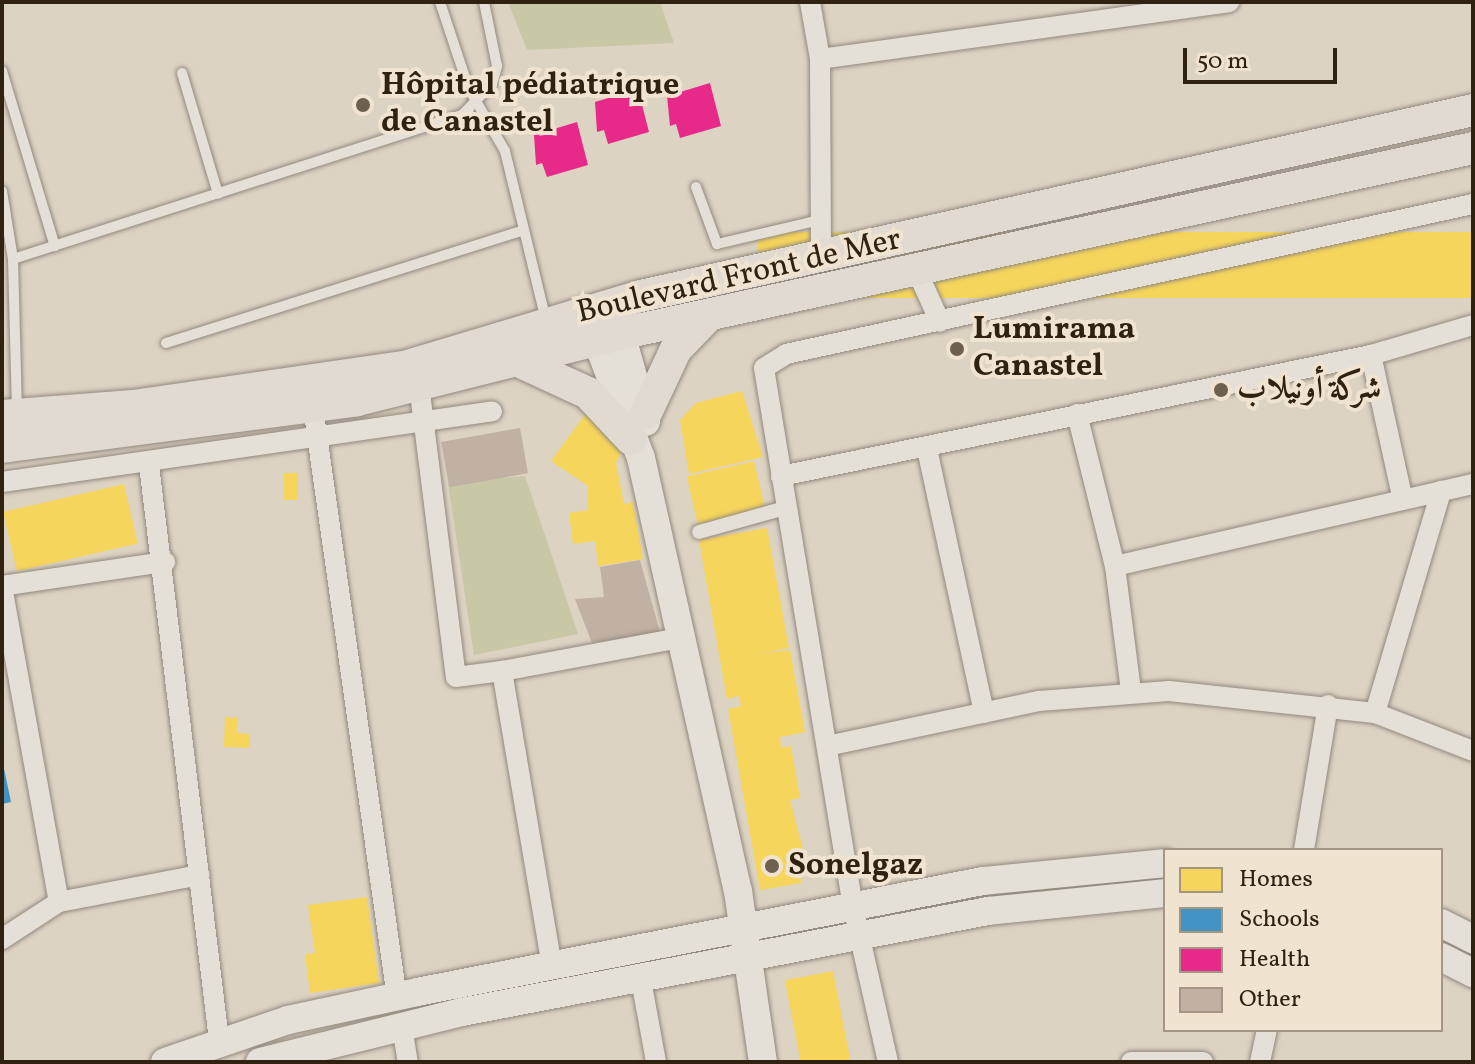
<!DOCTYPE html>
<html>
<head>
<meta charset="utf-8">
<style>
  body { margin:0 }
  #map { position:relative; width:1475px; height:1064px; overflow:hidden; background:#ddd3c3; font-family:Vollkorn,Amiri,serif }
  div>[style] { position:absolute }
  .green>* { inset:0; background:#c8c7a6 }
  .homes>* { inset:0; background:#f6d55c; transform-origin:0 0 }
  .schools>* { inset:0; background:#4393c3 }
  .health>* { inset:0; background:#e7298a }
  .building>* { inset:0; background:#c1b0a4; transform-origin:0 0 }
  .roads { filter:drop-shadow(0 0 2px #91897e) drop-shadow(0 0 2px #91897e) }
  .service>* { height:10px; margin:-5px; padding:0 5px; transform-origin:5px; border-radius:5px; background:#e5e0d7 }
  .pedestrian>* { height:14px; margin:-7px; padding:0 7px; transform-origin:7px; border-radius:7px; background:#e5e0d7 }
  .minor>* { height:20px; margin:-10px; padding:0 10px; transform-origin:10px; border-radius:10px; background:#e5e0d7 }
  .secondary>* { height:28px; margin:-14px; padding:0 14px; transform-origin:14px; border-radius:14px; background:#e5e0d7 }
  .primary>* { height:32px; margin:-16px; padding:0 16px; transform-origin:16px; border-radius:16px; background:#e0dad1 }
  .dots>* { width:22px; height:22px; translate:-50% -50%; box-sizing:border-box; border:4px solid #f0e4d1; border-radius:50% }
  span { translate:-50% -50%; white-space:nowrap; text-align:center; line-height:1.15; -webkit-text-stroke:8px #f0e4d1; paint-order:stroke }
  .poi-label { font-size:32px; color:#302210; font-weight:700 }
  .left { translate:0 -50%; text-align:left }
  .street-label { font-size:32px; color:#302210 }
  .frame { position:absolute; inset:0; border:4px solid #302210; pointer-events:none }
  .legend { position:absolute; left:1163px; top:848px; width:280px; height:184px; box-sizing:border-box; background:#f0e4d1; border:2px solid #a39684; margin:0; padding:10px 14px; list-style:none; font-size:24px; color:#302210 }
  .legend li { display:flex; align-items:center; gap:16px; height:40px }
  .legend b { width:40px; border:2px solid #a39684 }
  .scale { position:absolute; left:1183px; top:48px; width:154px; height:36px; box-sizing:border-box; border:4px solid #302210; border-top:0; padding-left:10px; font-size:24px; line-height:28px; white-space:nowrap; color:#302210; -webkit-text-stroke:6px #f0e4d1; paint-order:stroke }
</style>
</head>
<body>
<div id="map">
  <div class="green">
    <div style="clip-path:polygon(508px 2px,660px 2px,674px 43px,527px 50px)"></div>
    <div style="clip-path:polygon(525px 476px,578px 634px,474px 655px,448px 483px)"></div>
  </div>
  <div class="homes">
    <div style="left:1473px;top:232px;width:66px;height:716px;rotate:90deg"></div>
    <div style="clip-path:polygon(742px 391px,763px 457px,689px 474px,680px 420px,696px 403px)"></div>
    <div style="clip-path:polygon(586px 413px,625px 443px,616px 463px,624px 504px,633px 502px,643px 559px,598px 566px,595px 541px,573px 544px,569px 513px,588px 510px,588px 486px,551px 461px)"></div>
    <div style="left:754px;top:461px;width:49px;height:69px;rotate:77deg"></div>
    <div style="left:284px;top:473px;width:13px;height:27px"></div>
    <div style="left:124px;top:484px;width:61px;height:124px;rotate:77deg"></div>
    <div style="clip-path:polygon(767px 528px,789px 648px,756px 654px,790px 650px,805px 732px,780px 737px,781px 748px,791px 746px,800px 798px,790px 800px,809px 872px,800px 873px,801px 883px,760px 890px,728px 709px,741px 706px,739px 696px,727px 699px,699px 540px)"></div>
    <div style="clip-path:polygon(225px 717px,238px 718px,237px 733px,250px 734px,250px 748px,224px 747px)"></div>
    <div style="clip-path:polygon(367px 897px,379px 983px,310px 993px,305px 954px,315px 953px,308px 905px)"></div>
    <div style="left:833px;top:971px;width:93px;height:49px;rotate:79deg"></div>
  </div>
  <div class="schools">
    <div style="clip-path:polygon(2px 759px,11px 802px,2px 804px)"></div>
  </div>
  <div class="health">
    <div style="clip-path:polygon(710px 83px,721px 126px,680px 138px,676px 124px,670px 126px,667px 96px)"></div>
    <div style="clip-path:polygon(638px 89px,649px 132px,608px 144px,604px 130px,597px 132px,595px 102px)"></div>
    <div style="clip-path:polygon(577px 122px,588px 165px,547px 177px,542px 163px,536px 165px,534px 135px)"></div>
  </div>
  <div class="building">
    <div style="left:520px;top:428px;width:46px;height:80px;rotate:80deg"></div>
    <div style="clip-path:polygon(640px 560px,660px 632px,592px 643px,575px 599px,604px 597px,600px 567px)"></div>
  </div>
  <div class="roads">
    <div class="service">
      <div style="left:440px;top:2px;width:92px;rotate:71.6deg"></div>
      <div style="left:469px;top:89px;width:72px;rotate:59.9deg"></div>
      <div style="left:505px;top:151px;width:175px;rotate:76.4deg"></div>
      <div style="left:2px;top:71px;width:183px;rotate:73.2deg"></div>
      <div style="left:182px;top:73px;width:126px;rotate:73.4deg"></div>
      <div style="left:696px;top:187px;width:61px;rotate:69.8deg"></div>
      <div style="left:717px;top:244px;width:106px;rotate:-13.1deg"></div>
      <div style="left:2px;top:191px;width:69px;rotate:80.8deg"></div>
      <div style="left:13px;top:259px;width:152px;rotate:88.5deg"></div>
      <div style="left:13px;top:259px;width:472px;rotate:-17.8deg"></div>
      <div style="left:462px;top:115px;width:43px;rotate:-45.9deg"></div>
      <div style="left:492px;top:84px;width:19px;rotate:-74deg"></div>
      <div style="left:497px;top:66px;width:65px;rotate:-101.5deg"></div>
      <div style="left:166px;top:343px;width:375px;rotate:-17.5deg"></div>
    </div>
    <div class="pedestrian">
      <div style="left:699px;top:532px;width:89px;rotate:-15.6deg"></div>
    </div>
    <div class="minor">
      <div style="left:810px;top:2px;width:58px;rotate:80deg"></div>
      <div style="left:820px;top:59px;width:197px;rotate:89.7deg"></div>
      <div style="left:820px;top:59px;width:413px;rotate:-7.9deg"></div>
      <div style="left:916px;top:269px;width:58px;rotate:65.6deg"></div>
      <div style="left:1371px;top:355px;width:148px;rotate:77.6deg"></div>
      <div style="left:419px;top:385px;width:294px;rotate:82.8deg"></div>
      <div style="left:456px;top:677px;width:46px;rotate:-7.4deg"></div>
      <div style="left:502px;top:671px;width:299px;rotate:80.4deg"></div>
      <div style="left:313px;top:407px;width:597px;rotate:81.91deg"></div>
      <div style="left:1077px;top:414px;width:157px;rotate:76deg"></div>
      <div style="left:1115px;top:566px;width:126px;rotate:82.7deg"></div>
      <div style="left:927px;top:449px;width:270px;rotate:77.8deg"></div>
      <div style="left:149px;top:465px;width:579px;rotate:83.06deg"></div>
      <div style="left:781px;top:476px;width:602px;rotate:-11.59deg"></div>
      <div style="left:1371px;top:355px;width:106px;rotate:-16.4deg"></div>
      <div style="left:2px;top:482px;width:495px;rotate:-8.2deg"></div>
      <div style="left:1115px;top:566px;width:367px;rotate:-12.9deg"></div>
      <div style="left:2px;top:586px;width:321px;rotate:79.8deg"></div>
      <div style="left:2px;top:586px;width:165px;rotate:-8.4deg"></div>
      <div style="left:502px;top:671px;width:181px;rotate:-10.5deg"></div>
      <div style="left:1375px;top:713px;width:232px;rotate:-73.4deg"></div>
      <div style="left:827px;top:746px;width:217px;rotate:-12deg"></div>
      <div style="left:1039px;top:701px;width:130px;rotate:-4.4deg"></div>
      <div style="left:1169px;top:691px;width:207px;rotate:6.1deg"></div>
      <div style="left:1375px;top:713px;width:105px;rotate:21.2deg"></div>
      <div style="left:1304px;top:850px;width:147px;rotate:-80.6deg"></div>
      <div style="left:2px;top:939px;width:68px;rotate:-33deg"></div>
      <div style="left:59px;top:902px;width:143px;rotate:-10.9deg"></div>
      <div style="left:641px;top:980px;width:83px;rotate:79.6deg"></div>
      <div style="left:402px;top:1026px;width:36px;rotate:81deg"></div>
      <div style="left:888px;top:1062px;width:159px;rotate:-102.7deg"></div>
      <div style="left:853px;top:907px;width:546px;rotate:-99.38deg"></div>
      <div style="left:764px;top:368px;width:26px;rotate:-32deg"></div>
      <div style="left:786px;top:354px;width:703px;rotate:-12.32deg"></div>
      <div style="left:1131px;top:1062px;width:72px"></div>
      <div style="left:1260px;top:1062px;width:33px;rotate:-78deg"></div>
    </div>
    <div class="secondary">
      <div style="left:615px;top:313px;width:113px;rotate:74.1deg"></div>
      <div style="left:589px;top:319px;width:148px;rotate:69.5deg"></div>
      <div style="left:641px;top:458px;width:444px;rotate:77.4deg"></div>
      <div style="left:738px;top:891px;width:173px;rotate:81.7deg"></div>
      <div style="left:1441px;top:923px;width:36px;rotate:27deg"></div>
      <div style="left:1441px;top:957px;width:36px;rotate:27deg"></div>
      <div style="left:165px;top:1062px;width:130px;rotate:-18.9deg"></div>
      <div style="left:288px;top:1020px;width:132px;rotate:-12.2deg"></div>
      <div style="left:417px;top:992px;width:577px;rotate:-11.1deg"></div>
      <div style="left:983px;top:881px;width:183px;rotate:-5.6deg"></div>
      <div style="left:260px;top:1062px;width:208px;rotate:-13.9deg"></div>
      <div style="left:462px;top:1012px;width:536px;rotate:-10.87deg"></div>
      <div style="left:988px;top:911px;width:178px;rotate:-5.8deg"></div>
    </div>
    <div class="primary">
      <div style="left:514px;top:359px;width:81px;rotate:24.7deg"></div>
      <div style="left:588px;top:393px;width:63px;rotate:46.9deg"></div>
      <div style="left:646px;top:413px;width:71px;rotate:-64.9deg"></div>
      <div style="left:676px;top:349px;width:47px;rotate:-45.9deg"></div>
      <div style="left:2px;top:416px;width:131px;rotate:-4.4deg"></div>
      <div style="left:133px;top:406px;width:274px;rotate:-8.2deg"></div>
      <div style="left:404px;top:367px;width:247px;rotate:-16.7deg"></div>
      <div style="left:641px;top:296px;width:853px;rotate:-12.6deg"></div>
      <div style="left:2px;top:447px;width:358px;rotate:-7.5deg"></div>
      <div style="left:357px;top:400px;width:275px;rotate:-14.1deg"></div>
      <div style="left:624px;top:333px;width:869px;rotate:-12.29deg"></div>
    </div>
  </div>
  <div class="dots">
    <div style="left:363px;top:105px;background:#6d604f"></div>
    <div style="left:957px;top:349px;background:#6d604f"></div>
    <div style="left:1221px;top:390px;background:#6d604f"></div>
    <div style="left:772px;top:866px;background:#6d604f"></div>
  </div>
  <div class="poi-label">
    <span class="left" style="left:381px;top:105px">Hôpital pédiatrique<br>de Canastel</span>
    <span class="left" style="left:973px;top:349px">Lumirama<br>Canastel</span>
    <span class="left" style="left:1237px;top:390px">شركة أونيلاب</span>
    <span class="left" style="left:788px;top:866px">Sonelgaz</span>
  </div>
  <div class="street-label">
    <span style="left:739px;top:277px;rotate:-13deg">Boulevard Front de Mer</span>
  </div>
  <div class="frame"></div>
  <ul class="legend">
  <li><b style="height:22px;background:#f6d55c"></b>Homes</li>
  <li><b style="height:22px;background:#4393c3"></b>Schools</li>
  <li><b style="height:22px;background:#e7298a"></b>Health</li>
  <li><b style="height:22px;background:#c1b0a4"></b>Other</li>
  </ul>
  <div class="scale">50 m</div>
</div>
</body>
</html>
